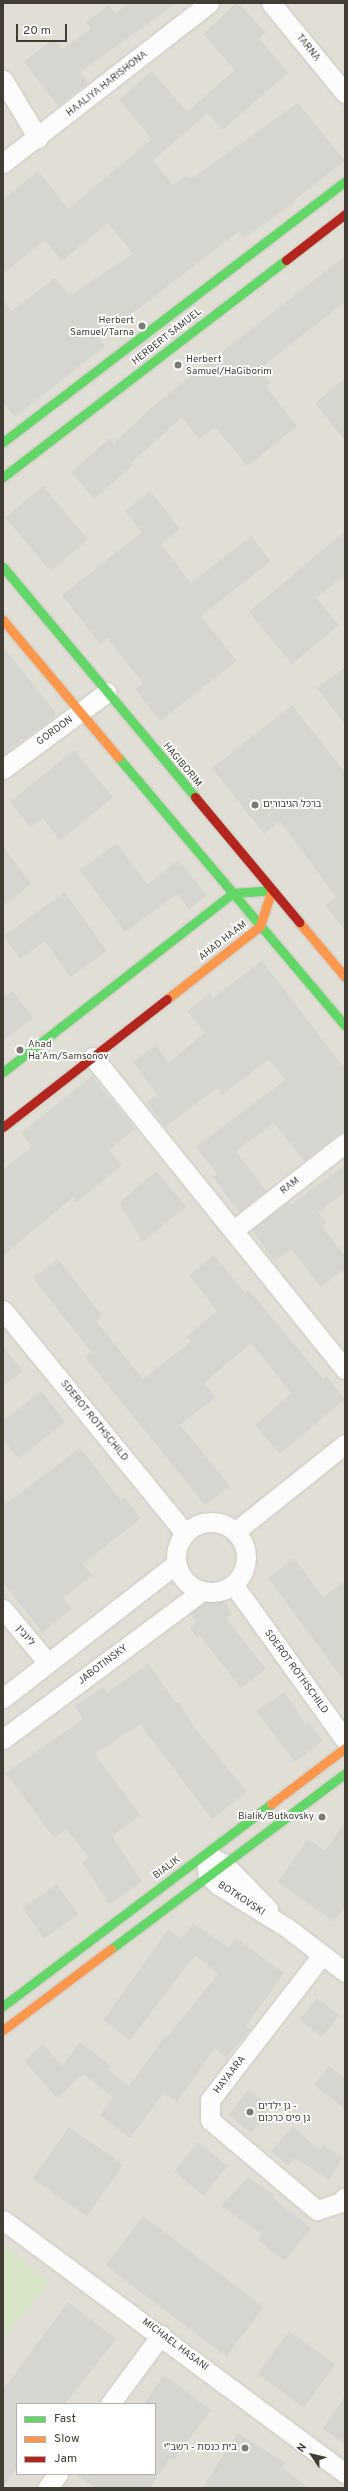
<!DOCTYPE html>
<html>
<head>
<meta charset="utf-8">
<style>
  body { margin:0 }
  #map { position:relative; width:348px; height:2491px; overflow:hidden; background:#edece7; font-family:Overpass,"Noto Sans Hebrew",sans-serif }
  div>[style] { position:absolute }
  .residential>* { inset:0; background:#e1ded5 }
  .green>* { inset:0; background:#d9e5c9 }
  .building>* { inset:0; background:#d6d5d0; transform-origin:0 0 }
  .roads { filter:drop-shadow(0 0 1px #c9c8c3) drop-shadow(0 0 1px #c9c8c3) }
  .street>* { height:19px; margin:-9.5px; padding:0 9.5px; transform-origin:9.5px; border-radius:9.5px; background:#fcfcfb }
  .street>.ring { margin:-9.5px; padding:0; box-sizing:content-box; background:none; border:19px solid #fcfcfb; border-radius:50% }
  .fast>* { height:9px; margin:-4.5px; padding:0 4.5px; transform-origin:4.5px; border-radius:4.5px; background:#63d668 }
  .slow>* { height:9px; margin:-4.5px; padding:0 4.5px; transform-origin:4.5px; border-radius:4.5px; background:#ff974d }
  .jam>* { height:9px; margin:-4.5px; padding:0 4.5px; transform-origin:4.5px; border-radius:4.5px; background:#b3261e }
  .dots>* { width:11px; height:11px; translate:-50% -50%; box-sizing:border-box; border:2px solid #fff; border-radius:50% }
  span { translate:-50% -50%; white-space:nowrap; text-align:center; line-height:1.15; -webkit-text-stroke:3.5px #fff; paint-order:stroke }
  .street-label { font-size:10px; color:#413d35 }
  .poi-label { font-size:10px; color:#413d35 }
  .right { translate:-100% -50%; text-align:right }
  .left { translate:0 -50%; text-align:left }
  .frame { position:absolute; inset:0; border:4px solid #413d35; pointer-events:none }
  .legend { position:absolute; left:16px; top:2403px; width:140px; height:72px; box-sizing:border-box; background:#fff; border:1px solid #b3b1ae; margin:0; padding:5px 7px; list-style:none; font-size:12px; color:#413d35 }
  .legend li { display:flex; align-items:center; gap:8px; height:20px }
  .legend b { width:20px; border:1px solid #b3b1ae }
  .north { position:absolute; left:292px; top:2435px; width:40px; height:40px; -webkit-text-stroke:3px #fff; paint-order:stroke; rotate:305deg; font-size:11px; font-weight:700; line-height:16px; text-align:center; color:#413d35 }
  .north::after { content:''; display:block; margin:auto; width:14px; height:18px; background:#413d35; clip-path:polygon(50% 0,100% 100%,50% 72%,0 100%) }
  .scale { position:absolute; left:16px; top:24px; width:51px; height:18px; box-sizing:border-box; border:2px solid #413d35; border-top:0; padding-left:5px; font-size:12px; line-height:14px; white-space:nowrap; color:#413d35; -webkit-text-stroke:3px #fff; paint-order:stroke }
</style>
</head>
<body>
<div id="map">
  <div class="residential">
    <div style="clip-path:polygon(evenodd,3px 3px,345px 3px,345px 2488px,3px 2488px,3px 3px,17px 2404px,155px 2404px,155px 2474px,17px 2474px,17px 2404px)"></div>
  </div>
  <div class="green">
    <div style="clip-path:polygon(3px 2245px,49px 2282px,3px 2342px)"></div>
  </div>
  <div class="building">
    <div style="clip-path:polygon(130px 3px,177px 3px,80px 72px,88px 83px,58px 106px,24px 62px,54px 38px,62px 49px,91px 29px,86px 22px,109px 5px,115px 13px)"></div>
    <div style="clip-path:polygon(237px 3px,266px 32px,259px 38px,288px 73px,222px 130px,208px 113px,153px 160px,173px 185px,188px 175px,191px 179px,298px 103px,345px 161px,294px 200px,295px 202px,244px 238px,239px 231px,142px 306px,98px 336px,105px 346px,15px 417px,3px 401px,3px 300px,12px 311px,55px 278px,69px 296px,133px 254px,108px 223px,62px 261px,45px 240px,3px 274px,3px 200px,38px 171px,68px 209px,152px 139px,119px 100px,152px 71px,187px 112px,235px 70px,203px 34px)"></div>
    <div style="clip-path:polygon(345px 256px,345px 302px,259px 369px,271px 383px,266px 387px,297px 426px,247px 466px,215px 427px,199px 439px,182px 417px,131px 463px,133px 465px,94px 499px,71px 472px,110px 438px,114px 443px,158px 402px)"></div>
    <div style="clip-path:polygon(345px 378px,345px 441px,315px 403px)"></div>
    <div style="left:43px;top:486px;width:70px;height:49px;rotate:50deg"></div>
    <div style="clip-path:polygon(150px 491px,180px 529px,161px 544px,191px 583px,251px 536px,271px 561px,201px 616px,237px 661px,160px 721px,135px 689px,143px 683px,107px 638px,100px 644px,62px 595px,142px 532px,125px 511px)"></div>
    <div style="clip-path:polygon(345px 531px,345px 575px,316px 598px,339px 625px,292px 664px,249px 612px)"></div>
    <div style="clip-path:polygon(3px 646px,57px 715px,3px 755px)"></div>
    <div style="clip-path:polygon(345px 667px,345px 724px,317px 688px)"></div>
    <div style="clip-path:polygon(292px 705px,345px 772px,345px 931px,325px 905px,336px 897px,280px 821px,264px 834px,212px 768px)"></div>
    <div style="clip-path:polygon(74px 750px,113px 797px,60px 841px,43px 818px,30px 827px,10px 802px)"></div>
    <div style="clip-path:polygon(117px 843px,147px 885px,178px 860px,207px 895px,189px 910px,177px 894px,125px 932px,80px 870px)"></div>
    <div style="clip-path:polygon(3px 847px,31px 884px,3px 906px)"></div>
    <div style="clip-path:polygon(65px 892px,107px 951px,70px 977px,45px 941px,20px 959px,4px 936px)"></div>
    <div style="clip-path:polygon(262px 961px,345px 1069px,345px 1132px,338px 1134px,304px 1161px,274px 1123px,236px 1151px,266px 1191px,239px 1212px,213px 1177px,217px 1174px,196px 1147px,285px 1080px,269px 1059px,222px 1095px,217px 1088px,165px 1127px,147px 1102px,157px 1095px,133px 1062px,156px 1045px,168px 1063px,205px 1033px,187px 1011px,210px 993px,213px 998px)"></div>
    <div style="clip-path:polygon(13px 991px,33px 1018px,3px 1041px,3px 998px)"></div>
    <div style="clip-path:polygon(92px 1076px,135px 1129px,109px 1150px,122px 1165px,77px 1202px,73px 1197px,3px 1256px,3px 1170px,32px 1146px,21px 1133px)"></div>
    <div style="clip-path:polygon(345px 1165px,345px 1192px,318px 1212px,327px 1223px,322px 1227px,345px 1256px,345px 1269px,321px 1287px,291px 1249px,274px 1261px,252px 1230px,289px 1202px,291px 1205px)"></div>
    <div style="clip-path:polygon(156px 1171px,186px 1206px,143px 1242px,119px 1203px)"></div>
    <div style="clip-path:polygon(214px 1255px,245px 1293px,248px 1289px,323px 1379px,326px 1376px,345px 1399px,280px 1454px,255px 1425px,291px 1393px,251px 1343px,204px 1383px,216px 1397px,180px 1425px,230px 1486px,205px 1505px,85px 1357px,91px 1352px,33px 1278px,58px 1259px,102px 1316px,96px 1321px,143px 1379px,191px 1342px,186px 1337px,217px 1311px,189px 1275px)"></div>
    <div style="clip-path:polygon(3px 1346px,23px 1371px,3px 1386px)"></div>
    <div style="clip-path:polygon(41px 1391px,65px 1422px,18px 1459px,3px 1439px,3px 1421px)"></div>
    <div style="clip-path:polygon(80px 1448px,121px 1500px,124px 1497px,141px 1518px,83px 1564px,92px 1575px,63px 1598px,72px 1609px,42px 1632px,3px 1582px,3px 1506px)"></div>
    <div style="clip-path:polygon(294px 1558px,323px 1597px,345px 1581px,345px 1682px,268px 1578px)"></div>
    <div style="clip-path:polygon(217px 1596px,227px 1604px,231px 1615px,226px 1618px,266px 1669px,241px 1688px,200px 1636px,197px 1638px,190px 1628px,196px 1622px,190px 1614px,211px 1597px)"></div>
    <div style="clip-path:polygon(148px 1664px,176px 1703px,178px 1702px,195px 1728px,247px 1792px,212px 1819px,140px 1724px,95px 1754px,140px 1815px,112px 1836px,142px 1882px,109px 1904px,82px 1862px,89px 1857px,66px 1829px,54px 1838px,6px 1773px,83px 1719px,75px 1706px,103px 1687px,107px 1693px)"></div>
    <div style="clip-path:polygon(284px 1692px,306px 1724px,309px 1722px,323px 1741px,295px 1762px,256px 1711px)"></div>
    <div style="clip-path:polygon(345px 1822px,345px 1906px,334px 1922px,278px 1882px,308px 1839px,325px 1851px)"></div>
    <div style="left:57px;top:1884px;width:37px;height:42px;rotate:55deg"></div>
    <div style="clip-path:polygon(193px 1923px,229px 1948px,236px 1938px,284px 1973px,246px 2026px,250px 2029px,226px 2058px,215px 2048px,177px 2102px,164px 2093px,130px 2138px,100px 2115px,113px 2097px,83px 2074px,57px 2098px,24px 2061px,43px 2044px,62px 2066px,80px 2042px,111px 2066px,108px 2070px,129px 2086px,165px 2036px,167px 2037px,218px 1974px,195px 1955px,130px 2040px,103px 2020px,168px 1930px,182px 1939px)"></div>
    <div style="left:317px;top:1998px;width:28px;height:28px;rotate:38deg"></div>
    <div style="clip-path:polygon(329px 2066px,345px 2078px,345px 2109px,314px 2085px)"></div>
    <div style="left:248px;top:2090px;width:29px;height:32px;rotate:38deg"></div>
    <div style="clip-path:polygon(293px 2126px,319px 2150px,323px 2145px,343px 2158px,329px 2180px,295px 2158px,288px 2166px,271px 2151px)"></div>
    <div style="left:69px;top:2127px;width:66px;height:63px;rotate:35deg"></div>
    <div style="left:198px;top:2142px;width:38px;height:38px;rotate:39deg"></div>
    <div style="clip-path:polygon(248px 2177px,275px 2195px,273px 2198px,311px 2228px,285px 2261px,258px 2240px,262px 2234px,221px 2206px)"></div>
    <div style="left:143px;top:2216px;width:151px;height:62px;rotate:37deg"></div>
    <div style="clip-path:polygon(68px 2302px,116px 2339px,65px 2404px,17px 2404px,17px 2467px,3px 2487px,3px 2390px)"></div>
    <div style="left:289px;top:2331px;width:57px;height:53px;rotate:36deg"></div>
    <div style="clip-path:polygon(164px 2375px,211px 2410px,174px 2460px,170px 2458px,150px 2488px,95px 2488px,75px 2474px,155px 2474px,155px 2404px,143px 2404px)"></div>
    <div style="clip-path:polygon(345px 2396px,345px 2444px,323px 2429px)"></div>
    <div style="clip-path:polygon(238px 2433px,285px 2463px,282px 2468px,309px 2488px,202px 2488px)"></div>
  </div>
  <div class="roads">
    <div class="street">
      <div style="left:271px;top:3px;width:117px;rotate:50.6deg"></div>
      <div style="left:3px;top:80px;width:68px;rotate:58.9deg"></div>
      <div style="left:3px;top:163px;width:261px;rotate:-37.8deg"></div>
      <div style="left:3px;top:769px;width:129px;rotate:-36.5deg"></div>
      <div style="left:93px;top:1057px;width:401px;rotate:51.1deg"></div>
      <div style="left:235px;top:1229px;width:140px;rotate:-38deg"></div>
      <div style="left:3px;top:1310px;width:288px;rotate:50.8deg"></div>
      <div class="ring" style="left:176px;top:1522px;width:51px;height:51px"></div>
      <div style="left:236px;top:1531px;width:139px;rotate:-38.6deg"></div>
      <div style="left:233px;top:1584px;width:192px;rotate:54.3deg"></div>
      <div style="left:3px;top:1609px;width:70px;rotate:50.2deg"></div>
      <div style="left:3px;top:1698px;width:219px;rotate:-37.8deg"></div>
      <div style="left:3px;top:1739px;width:248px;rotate:-36.6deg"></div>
      <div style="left:211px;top:1857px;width:15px;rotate:28deg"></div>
      <div style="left:224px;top:1864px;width:63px;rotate:45.6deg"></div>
      <div style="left:206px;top:1861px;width:14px;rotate:82deg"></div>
      <div style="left:208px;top:1875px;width:14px;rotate:45deg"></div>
      <div style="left:218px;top:1885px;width:80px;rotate:31.7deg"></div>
      <div style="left:286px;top:1927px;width:74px;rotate:37.3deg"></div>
      <div style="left:322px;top:1955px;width:183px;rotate:127.7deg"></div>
      <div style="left:210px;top:2100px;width:20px;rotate:90deg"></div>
      <div style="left:210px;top:2120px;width:140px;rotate:40.1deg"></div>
      <div style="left:317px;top:2210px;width:25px;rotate:-18deg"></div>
      <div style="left:341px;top:2202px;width:6px;rotate:-51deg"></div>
      <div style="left:3px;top:2220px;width:425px;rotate:36.5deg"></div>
      <div style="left:110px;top:2404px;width:86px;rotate:-53.5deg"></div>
      <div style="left:47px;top:2488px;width:18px;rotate:-52deg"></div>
    </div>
    <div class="fast">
      <div style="left:3px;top:442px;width:430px;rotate:-37.3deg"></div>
      <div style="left:3px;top:477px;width:357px;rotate:-37.5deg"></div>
      <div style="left:3px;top:567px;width:300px;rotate:50.1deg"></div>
      <div style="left:118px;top:757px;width:352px;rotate:49.8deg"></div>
      <div style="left:3px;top:1072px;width:291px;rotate:-37.9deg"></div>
      <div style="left:233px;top:893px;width:39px;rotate:-4deg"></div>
      <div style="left:111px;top:1949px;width:293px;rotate:-36.9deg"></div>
      <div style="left:3px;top:2006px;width:336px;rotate:-37deg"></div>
    </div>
    <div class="slow">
      <div style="left:3px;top:620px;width:179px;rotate:50deg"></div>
      <div style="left:299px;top:922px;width:72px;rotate:50.1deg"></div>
      <div style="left:167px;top:999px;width:118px;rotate:-38.1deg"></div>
      <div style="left:260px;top:926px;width:38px;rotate:-72deg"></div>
      <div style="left:271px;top:1804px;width:93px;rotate:-37.1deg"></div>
      <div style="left:3px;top:2030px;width:135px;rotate:-36.9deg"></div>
    </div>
    <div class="jam">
      <div style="left:286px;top:260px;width:75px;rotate:-37.9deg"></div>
      <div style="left:195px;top:797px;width:163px;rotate:50.2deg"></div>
      <div style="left:3px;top:1127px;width:208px;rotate:-38deg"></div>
    </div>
  </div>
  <div class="dots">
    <div style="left:142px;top:326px;background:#7d7a73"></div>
    <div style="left:178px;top:365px;background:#7d7a73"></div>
    <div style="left:255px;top:805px;background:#7d7a73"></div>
    <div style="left:20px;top:1050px;background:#7d7a73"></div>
    <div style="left:322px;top:1817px;background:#7d7a73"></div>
    <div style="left:250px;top:2112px;background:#7d7a73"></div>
    <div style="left:245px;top:2448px;background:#7d7a73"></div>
  </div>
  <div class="street-label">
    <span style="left:308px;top:48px;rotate:51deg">TARNA</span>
    <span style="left:107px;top:84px;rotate:-38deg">HAALIYA HARISHONA</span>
    <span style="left:167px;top:337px;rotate:-38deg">HERBERT SAMUEL</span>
    <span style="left:55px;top:731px;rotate:-36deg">GORDON</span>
    <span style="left:182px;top:765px;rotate:50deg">HAGIBORIM</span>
    <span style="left:223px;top:941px;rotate:-38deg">AHAD HAAM</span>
    <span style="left:290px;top:1186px;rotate:-38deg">RAM</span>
    <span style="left:94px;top:1421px;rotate:51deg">SDEROT ROTHSCHILD</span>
    <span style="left:25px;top:1636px;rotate:50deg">ליובין</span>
    <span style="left:103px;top:1665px;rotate:-37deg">JABOTINSKY</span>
    <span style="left:296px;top:1672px;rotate:54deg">SDEROT ROTHSCHILD</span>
    <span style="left:167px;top:1868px;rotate:-37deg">BIALIK</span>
    <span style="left:241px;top:1899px;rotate:33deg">BOTKOVSKI</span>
    <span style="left:230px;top:2075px;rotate:-52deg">HAYAARA</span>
    <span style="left:175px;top:2345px;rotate:37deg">MICHAEL HASANI</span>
  </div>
  <div class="poi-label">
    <span class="right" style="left:134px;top:326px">Herbert<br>Samuel/Tarna</span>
    <span class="left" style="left:186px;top:365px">Herbert<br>Samuel/HaGiborim</span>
    <span class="left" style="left:263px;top:805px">ברכל הגיבורים</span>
    <span class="left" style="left:28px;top:1050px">Ahad<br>Ha'Am/Samsonov</span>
    <span class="right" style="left:314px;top:1817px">Bialik/Butkovsky</span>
    <span class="left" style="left:258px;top:2112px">גן ילדים -<br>גן פיס כרכום</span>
    <span class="right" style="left:237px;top:2448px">בית כנסת - רשב"י</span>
  </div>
  <div class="frame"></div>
  <ul class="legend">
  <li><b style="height:5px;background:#63d668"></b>Fast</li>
  <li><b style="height:5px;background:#ff974d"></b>Slow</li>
  <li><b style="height:5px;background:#b3261e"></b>Jam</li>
  </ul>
  <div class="north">N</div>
  <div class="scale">20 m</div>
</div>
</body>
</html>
